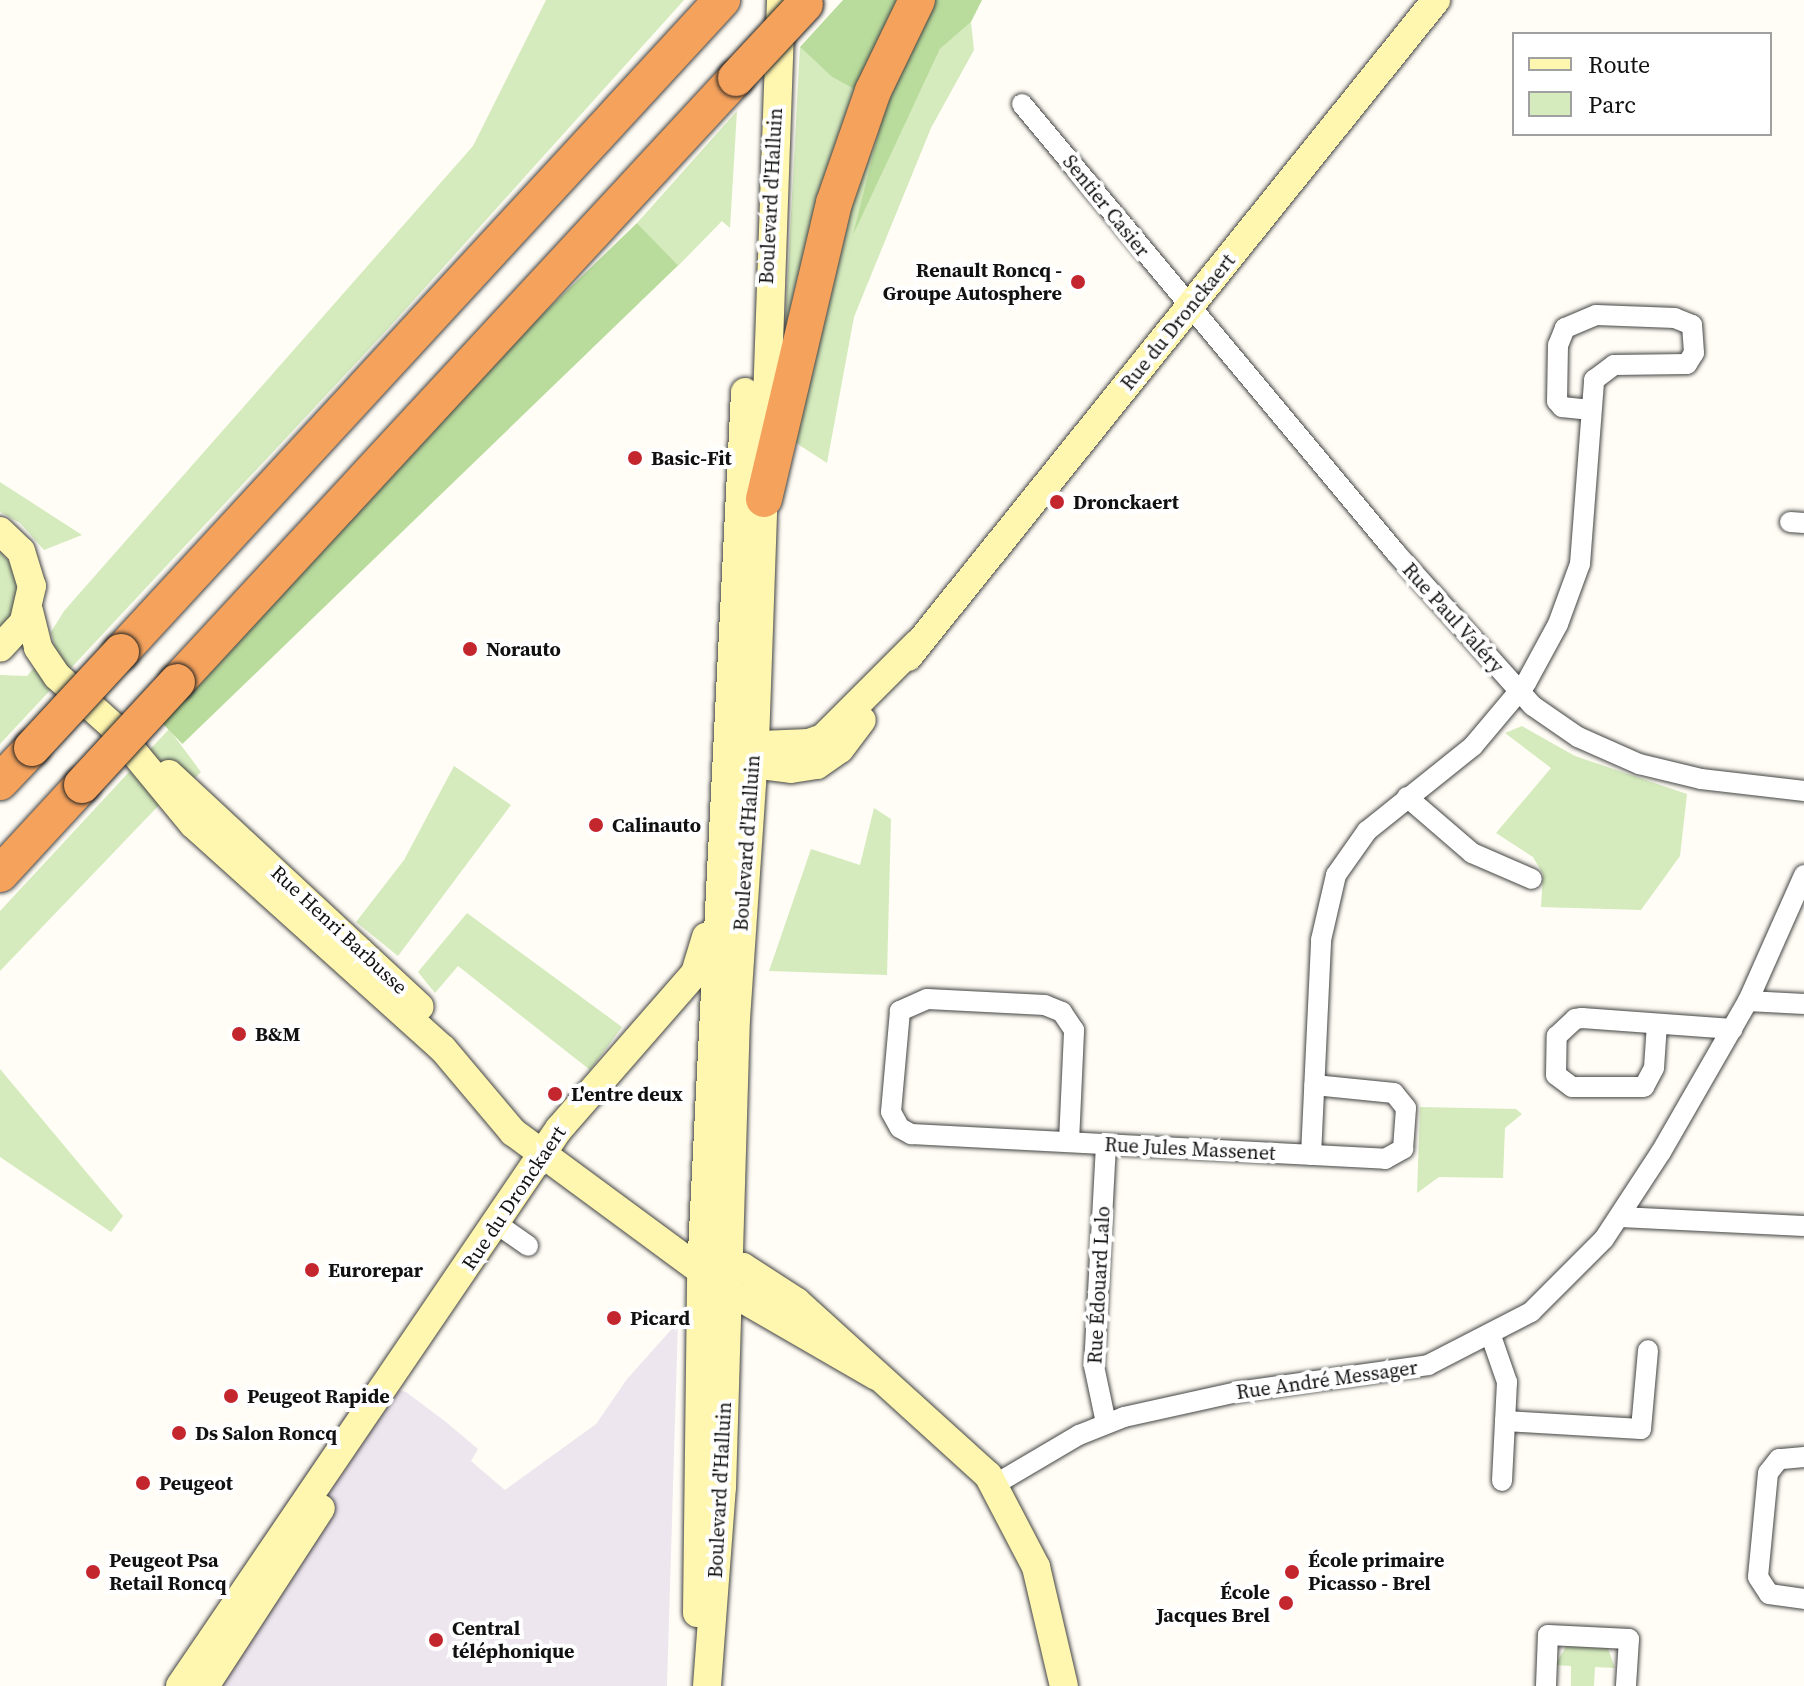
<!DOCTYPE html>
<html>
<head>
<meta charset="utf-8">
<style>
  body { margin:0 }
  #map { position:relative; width:1804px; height:1686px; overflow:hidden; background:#fffdf5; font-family:"Source Serif 4",serif }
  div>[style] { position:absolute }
  .industrial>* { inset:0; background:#eee6ef }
  .green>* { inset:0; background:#d5ebbd }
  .forest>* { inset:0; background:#b9dc9c; transform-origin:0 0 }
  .roads { filter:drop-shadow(0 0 2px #444) drop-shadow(0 0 2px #444) }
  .street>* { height:20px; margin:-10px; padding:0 10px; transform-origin:10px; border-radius:10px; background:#fff }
  .secondary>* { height:28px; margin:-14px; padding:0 14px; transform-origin:14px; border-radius:14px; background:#fff6b0 }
  .highway>* { height:36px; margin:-18px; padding:0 18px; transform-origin:18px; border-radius:18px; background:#f5a25d }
  .bridges { filter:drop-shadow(0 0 2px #222) drop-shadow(0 0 2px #222) }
  .highway-bridge>* { height:36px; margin:-18px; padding:0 18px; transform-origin:18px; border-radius:18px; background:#f5a25d }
  .dots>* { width:22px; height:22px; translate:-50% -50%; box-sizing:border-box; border:4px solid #fff; border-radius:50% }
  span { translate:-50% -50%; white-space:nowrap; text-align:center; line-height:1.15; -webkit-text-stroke:8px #fff; paint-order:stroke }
  .street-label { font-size:20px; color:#111 }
  .poi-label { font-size:20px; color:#111; font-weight:700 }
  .right { translate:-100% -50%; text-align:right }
  .left { translate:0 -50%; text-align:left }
  .legend { position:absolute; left:1512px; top:32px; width:260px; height:104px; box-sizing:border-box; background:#fff; border:2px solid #a0a0a0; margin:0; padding:10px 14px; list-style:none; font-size:24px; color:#111 }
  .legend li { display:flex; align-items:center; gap:16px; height:40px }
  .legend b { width:40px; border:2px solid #a0a0a0 }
</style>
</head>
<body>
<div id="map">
  <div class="industrial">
    <div style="clip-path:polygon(678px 1322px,667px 1686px,163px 1686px,367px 1382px,406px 1392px,446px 1422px,478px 1449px,471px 1461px,505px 1490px,596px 1424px,627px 1379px)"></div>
  </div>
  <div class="green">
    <div style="clip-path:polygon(546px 0,684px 0,385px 332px,0 744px,0 675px,27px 676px,54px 644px,51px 632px,64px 611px,473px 146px)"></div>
    <div style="clip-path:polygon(971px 22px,974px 50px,931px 128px,854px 317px,827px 463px,793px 441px,784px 347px,800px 47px,832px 77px,885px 106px,855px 229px,940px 49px)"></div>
    <div style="clip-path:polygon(737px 111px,730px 228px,722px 221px,678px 266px,637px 223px)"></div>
    <div style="clip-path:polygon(0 482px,82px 535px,44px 550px,20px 523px,0 512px)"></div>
    <div style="clip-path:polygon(0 550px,17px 573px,19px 596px,13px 618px,0 632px)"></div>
    <div style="clip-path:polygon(1522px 726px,1575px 756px,1687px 794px,1680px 856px,1641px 910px,1541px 907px,1543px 874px,1533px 857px,1496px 833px,1551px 768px,1505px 733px)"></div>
    <div style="clip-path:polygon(169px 729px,201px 772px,193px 780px,187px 776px,0 971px,0 911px)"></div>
    <div style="clip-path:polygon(454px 766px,511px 805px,398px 956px,356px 922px,404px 860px)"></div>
    <div style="clip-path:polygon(874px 808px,891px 819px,887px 975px,769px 971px,811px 849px,860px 865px)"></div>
    <div style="clip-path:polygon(467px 913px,622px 1027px,590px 1070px,458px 966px,435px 993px,418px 972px)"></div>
    <div style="clip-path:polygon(0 1069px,123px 1216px,111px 1232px,0 1157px)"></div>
    <div style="clip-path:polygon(1420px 1107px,1516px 1109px,1522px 1114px,1505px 1128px,1503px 1178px,1439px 1177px,1417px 1193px)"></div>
    <div style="clip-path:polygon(1567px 1645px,1607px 1646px,1615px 1668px,1595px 1667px,1594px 1686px,1571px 1686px,1571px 1666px,1555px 1665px)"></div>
  </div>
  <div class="forest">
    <div style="clip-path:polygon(843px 0,982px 0,971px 22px,940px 49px,853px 235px,885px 106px,832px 77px,800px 47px)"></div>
    <div style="left:637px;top:223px;width:59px;height:689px;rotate:46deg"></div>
  </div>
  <div class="roads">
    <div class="street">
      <div style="left:1022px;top:104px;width:584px;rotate:50.21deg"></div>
      <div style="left:1396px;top:553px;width:205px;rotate:48.2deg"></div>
      <div style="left:1533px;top:706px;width:55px;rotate:34.6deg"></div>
      <div style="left:1578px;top:737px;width:67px;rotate:23.9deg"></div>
      <div style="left:1639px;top:764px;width:64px;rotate:13.6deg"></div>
      <div style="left:1701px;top:779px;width:104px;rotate:6.6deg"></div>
      <div style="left:1790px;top:522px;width:14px;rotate:4deg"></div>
      <div style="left:1407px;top:797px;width:86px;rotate:40.7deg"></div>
      <div style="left:1472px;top:853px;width:65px;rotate:23.4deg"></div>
      <div style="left:1748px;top:1001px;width:56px;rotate:3.1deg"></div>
      <div style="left:1657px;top:1024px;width:44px;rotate:93.9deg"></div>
      <div style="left:1654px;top:1068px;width:21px;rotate:118deg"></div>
      <div style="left:1644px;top:1087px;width:72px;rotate:180deg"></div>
      <div style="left:1572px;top:1087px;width:20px;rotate:-143deg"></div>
      <div style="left:1556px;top:1075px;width:39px;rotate:-89deg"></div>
      <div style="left:1557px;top:1036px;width:25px;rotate:-43deg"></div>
      <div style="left:1575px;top:1019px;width:7px;rotate:-8deg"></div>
      <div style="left:1582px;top:1018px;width:151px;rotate:4.2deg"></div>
      <div style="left:1069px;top:1142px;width:112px;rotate:-87.4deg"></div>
      <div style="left:1074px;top:1030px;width:22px;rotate:-124deg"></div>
      <div style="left:1062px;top:1012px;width:18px;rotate:-158deg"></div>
      <div style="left:1045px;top:1005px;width:118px;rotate:-177.1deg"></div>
      <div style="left:927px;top:999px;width:30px;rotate:156deg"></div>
      <div style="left:900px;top:1011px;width:101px;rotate:95.1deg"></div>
      <div style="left:891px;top:1112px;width:18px;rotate:61deg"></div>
      <div style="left:900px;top:1128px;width:13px;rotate:29deg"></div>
      <div style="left:911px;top:1134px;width:475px;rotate:3deg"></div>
      <div style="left:1385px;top:1159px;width:21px;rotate:-29deg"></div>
      <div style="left:1403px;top:1149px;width:41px;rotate:-85.8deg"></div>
      <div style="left:1406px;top:1108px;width:19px;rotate:-129deg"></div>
      <div style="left:1394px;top:1093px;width:80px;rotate:-174.3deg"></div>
      <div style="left:1106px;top:1145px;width:221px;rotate:93.1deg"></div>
      <div style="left:1094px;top:1366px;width:58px;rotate:78.1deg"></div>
      <div style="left:1311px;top:1155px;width:215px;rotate:-87.3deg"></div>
      <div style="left:1321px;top:940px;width:67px;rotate:-77deg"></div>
      <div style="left:1336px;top:875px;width:54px;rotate:-54.8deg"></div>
      <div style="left:1367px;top:831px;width:136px;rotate:-38.7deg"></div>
      <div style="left:1473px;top:746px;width:82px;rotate:-49.9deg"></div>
      <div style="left:1526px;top:683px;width:67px;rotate:-61.5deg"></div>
      <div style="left:1558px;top:624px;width:64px;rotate:-69.9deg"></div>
      <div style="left:1580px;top:564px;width:185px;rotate:-85.6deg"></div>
      <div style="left:1594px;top:380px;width:25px;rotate:-37deg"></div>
      <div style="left:1614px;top:365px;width:73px;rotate:-0.8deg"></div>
      <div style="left:1687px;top:364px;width:13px;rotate:-58deg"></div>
      <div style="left:1694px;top:353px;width:28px;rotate:-94deg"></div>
      <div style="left:1692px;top:325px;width:18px;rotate:-158deg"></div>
      <div style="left:1675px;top:318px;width:79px;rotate:-177.8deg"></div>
      <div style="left:1596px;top:315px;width:34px;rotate:157deg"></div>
      <div style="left:1565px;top:328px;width:18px;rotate:112deg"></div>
      <div style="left:1558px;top:345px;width:56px;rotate:91deg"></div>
      <div style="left:1557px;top:401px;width:8px;rotate:50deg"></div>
      <div style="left:1562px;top:407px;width:29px;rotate:6deg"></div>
      <div style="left:1620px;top:1217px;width:184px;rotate:2.8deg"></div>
      <div style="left:497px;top:1224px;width:38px;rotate:35deg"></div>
      <div style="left:1491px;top:1336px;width:49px;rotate:70.8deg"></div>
      <div style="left:1507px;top:1382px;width:99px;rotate:92.9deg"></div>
      <div style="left:1505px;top:1421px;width:136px;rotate:3.4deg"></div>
      <div style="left:1641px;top:1429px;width:79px;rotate:-84.9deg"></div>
      <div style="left:1804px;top:1457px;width:25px;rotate:175deg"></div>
      <div style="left:1779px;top:1459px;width:18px;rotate:128deg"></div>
      <div style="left:1768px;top:1473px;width:104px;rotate:95.5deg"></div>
      <div style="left:1758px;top:1577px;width:20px;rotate:57deg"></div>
      <div style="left:1769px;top:1594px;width:35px;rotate:8deg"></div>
      <div style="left:994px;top:1485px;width:99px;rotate:-30.5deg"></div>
      <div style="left:1079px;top:1435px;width:48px;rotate:-21.8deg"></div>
      <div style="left:1124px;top:1417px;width:116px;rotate:-12.5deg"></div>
      <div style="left:1237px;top:1392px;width:193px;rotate:-8deg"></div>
      <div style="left:1428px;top:1365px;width:116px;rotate:-27.2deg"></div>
      <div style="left:1531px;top:1312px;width:103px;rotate:-45deg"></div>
      <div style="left:1604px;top:1239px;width:104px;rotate:-56.8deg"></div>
      <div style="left:1661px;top:1152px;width:174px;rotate:-60.1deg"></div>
      <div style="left:1748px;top:1001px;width:138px;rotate:-66deg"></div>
      <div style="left:1546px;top:1686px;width:51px;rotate:-87.8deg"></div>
      <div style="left:1548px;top:1635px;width:81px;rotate:2.8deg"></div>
      <div style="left:1629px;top:1639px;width:47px;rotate:93.7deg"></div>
    </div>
    <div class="secondary">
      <div style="left:0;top:531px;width:29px;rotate:44deg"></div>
      <div style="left:21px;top:551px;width:37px;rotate:73deg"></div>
      <div style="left:32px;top:586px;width:37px;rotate:103deg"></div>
      <div style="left:24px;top:622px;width:35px;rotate:133deg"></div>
      <div style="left:29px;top:611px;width:38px;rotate:76deg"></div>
      <div style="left:38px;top:648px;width:34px;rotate:56deg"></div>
      <div style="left:57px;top:676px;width:91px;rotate:41.9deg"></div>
      <div style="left:908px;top:657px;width:843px;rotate:-51.21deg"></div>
      <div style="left:113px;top:727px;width:126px;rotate:50.5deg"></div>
      <div style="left:193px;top:824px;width:336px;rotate:42deg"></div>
      <div style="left:443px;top:1049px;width:109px;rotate:49.9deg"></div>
      <div style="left:513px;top:1132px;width:266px;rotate:36.4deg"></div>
      <div style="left:727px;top:1290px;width:172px;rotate:30deg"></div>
      <div style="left:737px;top:746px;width:72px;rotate:-2.4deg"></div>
      <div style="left:809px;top:743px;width:15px;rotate:-20deg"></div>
      <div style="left:823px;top:738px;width:134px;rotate:-45deg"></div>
      <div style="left:737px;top:762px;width:54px;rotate:7.4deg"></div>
      <div style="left:791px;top:769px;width:26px;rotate:-9deg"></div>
      <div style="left:817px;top:765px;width:28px;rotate:-35deg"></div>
      <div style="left:840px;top:749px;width:36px;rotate:-53deg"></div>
      <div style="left:169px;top:774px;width:342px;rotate:42.9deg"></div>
      <div style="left:709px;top:1264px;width:34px;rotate:5deg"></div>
      <div style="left:743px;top:1267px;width:64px;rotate:32.9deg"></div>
      <div style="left:797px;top:1302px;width:258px;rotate:42.2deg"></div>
      <div style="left:988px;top:1475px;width:104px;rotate:62.4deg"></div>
      <div style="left:1036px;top:1567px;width:122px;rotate:76.8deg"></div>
      <div style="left:697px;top:1613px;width:342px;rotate:-89.3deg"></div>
      <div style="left:701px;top:1271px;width:880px;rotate:-87.13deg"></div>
      <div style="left:180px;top:1686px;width:674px;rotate:-55.77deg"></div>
      <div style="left:559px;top:1129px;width:207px;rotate:-48.9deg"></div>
      <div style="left:695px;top:973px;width:38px;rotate:-73deg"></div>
      <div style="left:205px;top:1686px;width:212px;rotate:-56.9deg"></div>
      <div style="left:707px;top:1686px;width:200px;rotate:-85.7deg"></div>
      <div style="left:722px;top:1487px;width:468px;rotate:-88.3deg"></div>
      <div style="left:736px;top:1019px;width:278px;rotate:-86.1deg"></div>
      <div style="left:755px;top:742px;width:742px;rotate:-87.99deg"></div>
    </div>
    <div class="highway">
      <div style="left:764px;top:499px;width:304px;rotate:-76.7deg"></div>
      <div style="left:834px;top:203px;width:119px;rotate:-70.8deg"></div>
      <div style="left:873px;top:91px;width:101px;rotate:-64.2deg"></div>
      <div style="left:121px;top:652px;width:887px;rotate:-47.33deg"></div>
      <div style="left:177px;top:682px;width:823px;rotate:-47.22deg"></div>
      <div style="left:0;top:782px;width:47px;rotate:-46.7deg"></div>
      <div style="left:0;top:874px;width:121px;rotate:-47.3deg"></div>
    </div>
  </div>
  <div class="bridges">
    <div class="highway-bridge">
      <div style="left:736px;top:78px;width:101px;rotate:-47deg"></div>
      <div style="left:32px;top:748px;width:131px;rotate:-47.2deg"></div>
      <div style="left:82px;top:785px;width:140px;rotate:-47.3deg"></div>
    </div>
  </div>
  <div class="dots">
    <div style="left:1078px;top:282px;background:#c4262e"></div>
    <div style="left:635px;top:458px;background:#c4262e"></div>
    <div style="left:1057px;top:502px;background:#c4262e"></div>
    <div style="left:470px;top:649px;background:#c4262e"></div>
    <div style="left:596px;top:825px;background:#c4262e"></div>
    <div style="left:239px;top:1034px;background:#c4262e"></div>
    <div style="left:555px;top:1094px;background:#c4262e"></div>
    <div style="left:312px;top:1270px;background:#c4262e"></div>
    <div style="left:614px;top:1318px;background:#c4262e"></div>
    <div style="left:231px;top:1396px;background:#c4262e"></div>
    <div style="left:179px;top:1433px;background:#c4262e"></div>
    <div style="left:143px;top:1483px;background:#c4262e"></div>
    <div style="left:93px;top:1572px;background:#c4262e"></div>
    <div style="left:1292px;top:1572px;background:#c4262e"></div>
    <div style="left:1286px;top:1603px;background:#c4262e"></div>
    <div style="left:436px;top:1640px;background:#c4262e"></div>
  </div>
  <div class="street-label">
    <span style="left:771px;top:196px;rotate:-87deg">Boulevard d'Halluin</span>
    <span style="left:1106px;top:206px;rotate:51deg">Sentier Casier</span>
    <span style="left:1178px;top:322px;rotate:-51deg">Rue du Dronckaert</span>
    <span style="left:1453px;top:618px;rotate:48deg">Rue Paul Valéry</span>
    <span style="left:747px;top:843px;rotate:-86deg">Boulevard d'Halluin</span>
    <span style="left:339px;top:930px;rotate:43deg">Rue Henri Barbusse</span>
    <span style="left:1190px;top:1149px;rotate:3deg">Rue Jules Massenet</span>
    <span style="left:514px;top:1198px;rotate:-56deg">Rue du Dronckaert</span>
    <span style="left:1099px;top:1285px;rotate:-87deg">Rue Édouard Lalo</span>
    <span style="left:1327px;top:1380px;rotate:-8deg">Rue André Messager</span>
    <span style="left:720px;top:1490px;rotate:-87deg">Boulevard d'Halluin</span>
  </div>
  <div class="poi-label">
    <span class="right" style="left:1062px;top:282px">Renault Roncq -<br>Groupe Autosphere</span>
    <span class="left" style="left:651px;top:458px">Basic-Fit</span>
    <span class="left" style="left:1073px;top:502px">Dronckaert</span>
    <span class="left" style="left:486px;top:649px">Norauto</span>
    <span class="left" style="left:612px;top:825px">Calinauto</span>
    <span class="left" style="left:255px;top:1034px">B&amp;M</span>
    <span class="left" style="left:571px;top:1094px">L'entre deux</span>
    <span class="left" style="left:328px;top:1270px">Eurorepar</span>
    <span class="left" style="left:630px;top:1318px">Picard</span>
    <span class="left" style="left:247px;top:1396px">Peugeot Rapide</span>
    <span class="left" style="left:195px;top:1433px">Ds Salon Roncq</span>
    <span class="left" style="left:159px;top:1483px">Peugeot</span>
    <span class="left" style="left:109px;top:1572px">Peugeot Psa<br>Retail Roncq</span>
    <span class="left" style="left:1308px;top:1572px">École primaire<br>Picasso - Brel</span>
    <span class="right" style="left:1270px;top:1604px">École<br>Jacques Brel</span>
    <span class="left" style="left:452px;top:1640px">Central<br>téléphonique</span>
  </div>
  <ul class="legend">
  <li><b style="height:10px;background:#fff6b0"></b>Route</li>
  <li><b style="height:22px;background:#d5ebbd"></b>Parc</li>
  </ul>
</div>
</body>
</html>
